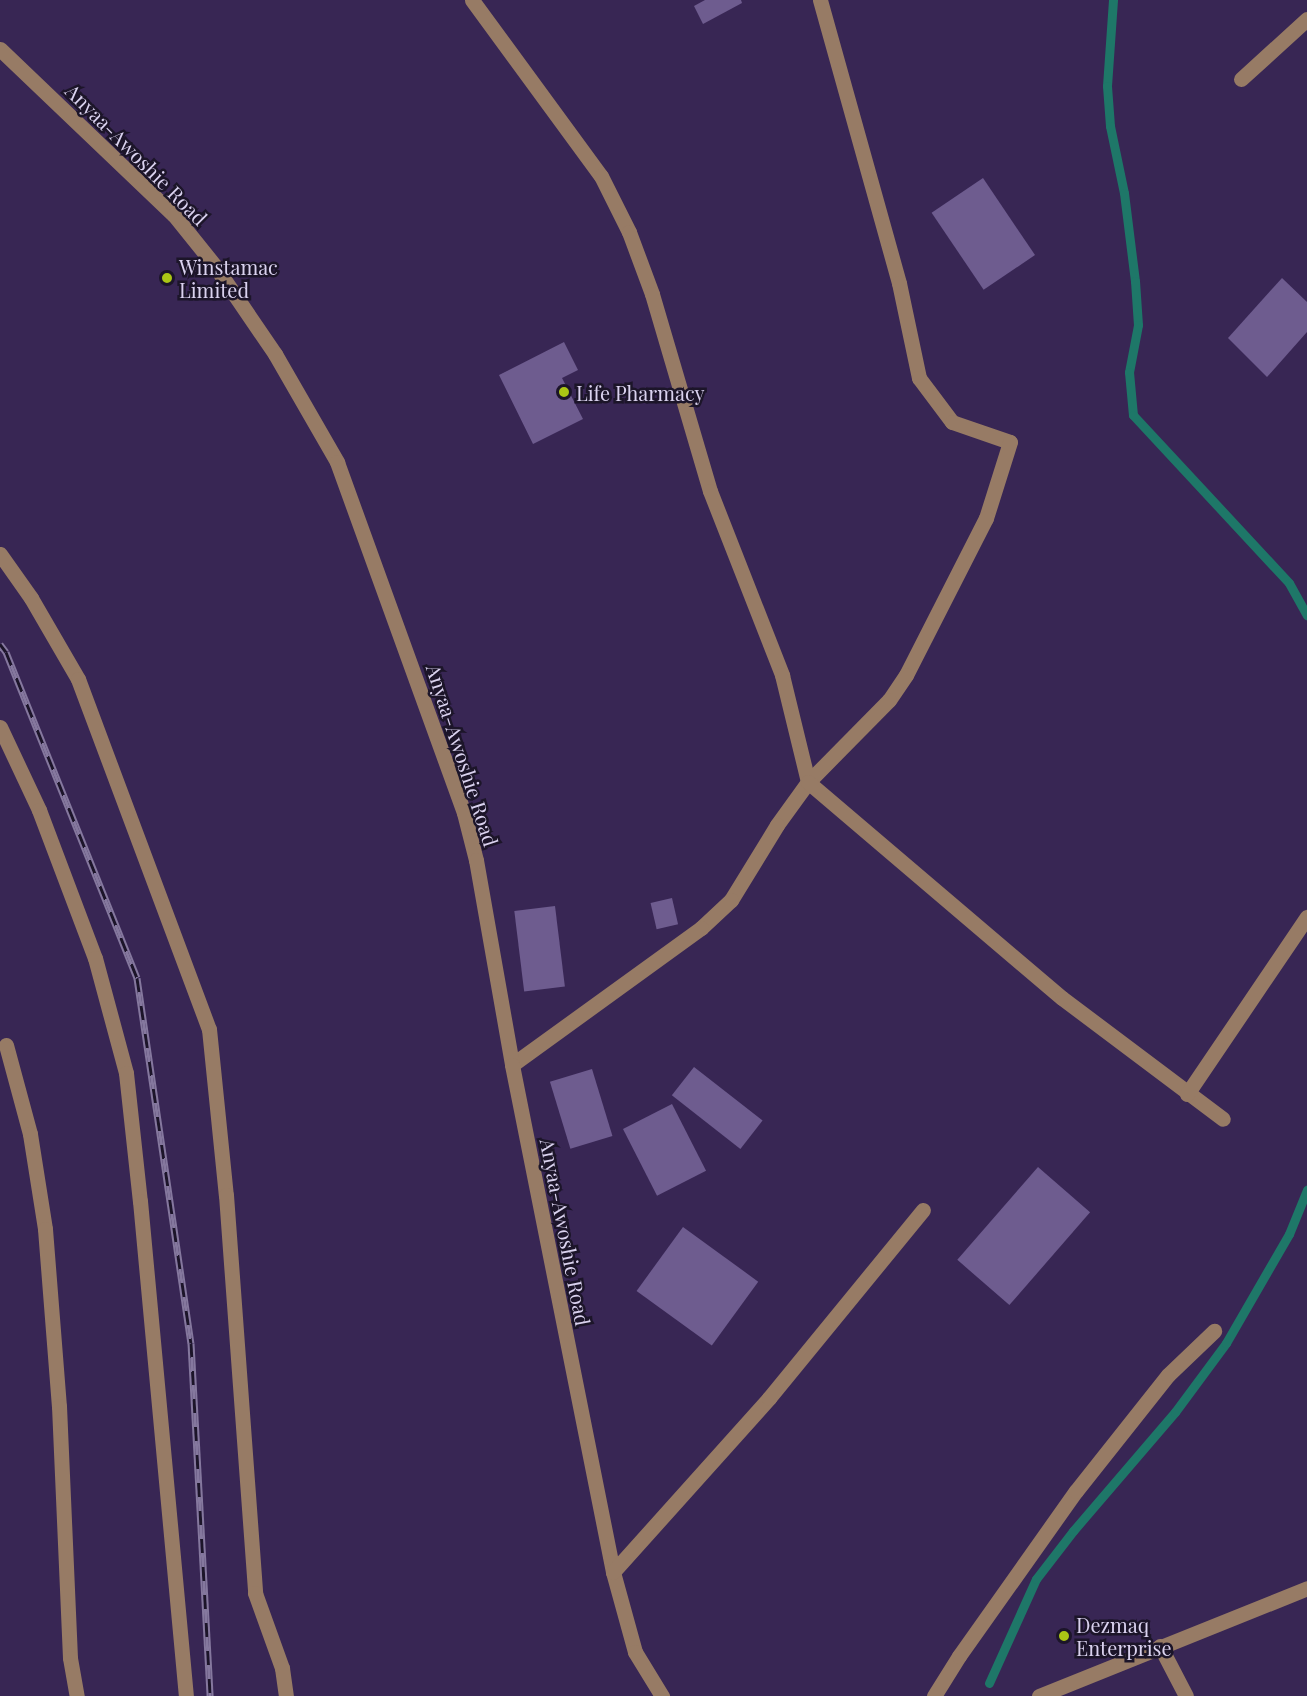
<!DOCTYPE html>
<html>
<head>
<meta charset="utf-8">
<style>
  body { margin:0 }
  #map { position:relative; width:1307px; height:1696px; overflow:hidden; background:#382654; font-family:"Playfair Display",serif }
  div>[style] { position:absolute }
  .stream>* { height:9px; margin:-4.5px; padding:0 4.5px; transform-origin:4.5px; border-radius:4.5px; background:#1e7768 }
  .building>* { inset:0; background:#6e5c8f; transform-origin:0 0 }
  .minor>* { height:15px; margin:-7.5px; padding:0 7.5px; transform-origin:7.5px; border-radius:7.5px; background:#977b65 }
  .rail>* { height:7px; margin-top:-3.5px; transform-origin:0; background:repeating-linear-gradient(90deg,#1c1529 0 14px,#85789e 0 28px); box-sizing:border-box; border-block:2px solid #85789e }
  .dots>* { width:16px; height:16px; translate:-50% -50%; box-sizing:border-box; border:3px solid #1c1529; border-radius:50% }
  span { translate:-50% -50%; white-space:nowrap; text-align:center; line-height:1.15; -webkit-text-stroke:5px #1c1529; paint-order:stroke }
  .street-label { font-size:20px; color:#dad2ef }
  .poi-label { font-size:20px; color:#dad2ef }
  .left { translate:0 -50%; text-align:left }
</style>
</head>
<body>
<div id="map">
  <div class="stream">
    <div style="left:1113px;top:0;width:86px;rotate:94deg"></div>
    <div style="left:1107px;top:86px;width:40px;rotate:85.7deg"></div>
    <div style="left:1110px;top:126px;width:68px;rotate:78.2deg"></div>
    <div style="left:1124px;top:193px;width:89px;rotate:82.9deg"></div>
    <div style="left:1135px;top:281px;width:44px;rotate:86.1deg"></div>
    <div style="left:1138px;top:325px;width:48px;rotate:100.8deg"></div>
    <div style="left:1129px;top:372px;width:43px;rotate:84.7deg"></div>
    <div style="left:1133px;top:415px;width:229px;rotate:47.1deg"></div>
    <div style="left:1289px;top:583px;width:37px;rotate:61deg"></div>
    <div style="left:989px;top:1683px;width:114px;rotate:-65.7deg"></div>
    <div style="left:1036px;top:1579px;width:61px;rotate:-52.4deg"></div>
    <div style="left:1073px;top:1531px;width:157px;rotate:-49.4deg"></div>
    <div style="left:1175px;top:1412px;width:86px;rotate:-53.5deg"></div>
    <div style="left:1226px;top:1343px;width:126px;rotate:-60deg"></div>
    <div style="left:1289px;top:1234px;width:48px;rotate:-67.8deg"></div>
  </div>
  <div class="building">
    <div style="clip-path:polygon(705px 0,741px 0,742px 3px,703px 24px,694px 6px)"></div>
    <div style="left:983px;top:178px;width:93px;height:62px;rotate:56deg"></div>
    <div style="clip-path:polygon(1282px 278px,1307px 302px,1307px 332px,1267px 377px,1228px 338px)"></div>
    <div style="clip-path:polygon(564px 342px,578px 370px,562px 378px,583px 419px,533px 444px,499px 375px)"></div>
    <div style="left:672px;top:898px;width:27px;height:22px;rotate:77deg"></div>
    <div style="left:555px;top:906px;width:81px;height:41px;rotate:83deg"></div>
    <div style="left:694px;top:1067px;width:87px;height:36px;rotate:38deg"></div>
    <div style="left:592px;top:1069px;width:70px;height:44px;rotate:73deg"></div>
    <div style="left:672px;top:1104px;width:75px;height:55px;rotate:63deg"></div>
    <div style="left:1038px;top:1167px;width:69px;height:123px;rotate:41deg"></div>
    <div style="left:683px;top:1227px;width:93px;height:79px;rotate:36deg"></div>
  </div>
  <div class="minor">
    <div style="left:472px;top:0;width:218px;rotate:53.8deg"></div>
    <div style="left:601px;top:176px;width:63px;rotate:63.4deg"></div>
    <div style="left:629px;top:232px;width:66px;rotate:69.6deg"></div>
    <div style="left:652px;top:294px;width:205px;rotate:73.6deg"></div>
    <div style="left:710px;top:491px;width:198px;rotate:68.6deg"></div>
    <div style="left:782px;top:675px;width:110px;rotate:76.3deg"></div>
    <div style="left:808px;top:782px;width:53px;rotate:125.8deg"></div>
    <div style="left:777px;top:825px;width:88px;rotate:121.5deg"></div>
    <div style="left:731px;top:900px;width:41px;rotate:137deg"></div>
    <div style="left:701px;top:928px;width:233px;rotate:144.1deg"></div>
    <div style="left:820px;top:0;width:294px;rotate:74.4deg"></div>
    <div style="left:899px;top:283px;width:97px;rotate:78.1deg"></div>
    <div style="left:919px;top:378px;width:55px;rotate:53.1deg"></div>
    <div style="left:952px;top:422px;width:61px;rotate:19deg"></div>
    <div style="left:1010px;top:442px;width:80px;rotate:107.5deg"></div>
    <div style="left:986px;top:518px;width:176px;rotate:117deg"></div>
    <div style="left:906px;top:675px;width:30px;rotate:124deg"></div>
    <div style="left:889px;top:700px;width:115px;rotate:134.6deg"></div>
    <div style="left:808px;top:782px;width:333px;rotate:40.4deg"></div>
    <div style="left:1062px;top:998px;width:201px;rotate:36.9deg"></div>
    <div style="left:0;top:49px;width:240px;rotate:43.7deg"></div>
    <div style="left:174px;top:215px;width:65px;rotate:51.2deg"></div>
    <div style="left:215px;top:266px;width:107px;rotate:55.7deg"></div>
    <div style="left:275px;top:354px;width:125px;rotate:60.1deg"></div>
    <div style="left:337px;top:462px;width:373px;rotate:70.1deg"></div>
    <div style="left:464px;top:813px;width:49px;rotate:75.7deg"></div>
    <div style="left:476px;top:860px;width:208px;rotate:80deg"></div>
    <div style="left:512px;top:1065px;width:517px;rotate:78.73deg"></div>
    <div style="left:613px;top:1572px;width:83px;rotate:74.6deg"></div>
    <div style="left:635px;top:1652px;width:52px;rotate:58.5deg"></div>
    <div style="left:1241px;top:79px;width:89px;rotate:-42.3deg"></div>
    <div style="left:0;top:554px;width:54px;rotate:54.8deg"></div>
    <div style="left:31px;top:598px;width:94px;rotate:59.9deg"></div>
    <div style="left:78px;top:679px;width:374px;rotate:69.5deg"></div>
    <div style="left:209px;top:1029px;width:167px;rotate:84.2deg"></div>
    <div style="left:226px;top:1195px;width:399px;rotate:85.8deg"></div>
    <div style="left:255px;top:1593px;width:80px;rotate:70.2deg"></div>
    <div style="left:282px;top:1668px;width:28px;rotate:82deg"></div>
    <div style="left:0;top:727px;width:92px;rotate:64.8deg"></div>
    <div style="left:39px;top:810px;width:158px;rotate:69.3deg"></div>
    <div style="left:95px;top:958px;width:119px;rotate:74.9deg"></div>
    <div style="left:126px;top:1073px;width:129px;rotate:83.8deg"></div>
    <div style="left:140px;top:1201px;width:497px;rotate:84.7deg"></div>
    <div style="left:6px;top:1045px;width:92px;rotate:74.9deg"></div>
    <div style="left:30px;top:1134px;width:96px;rotate:81deg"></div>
    <div style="left:45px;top:1229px;width:178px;rotate:85.5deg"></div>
    <div style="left:59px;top:1406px;width:252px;rotate:87.5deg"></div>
    <div style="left:70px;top:1658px;width:39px;rotate:80deg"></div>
    <div style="left:1187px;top:1094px;width:214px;rotate:-55.9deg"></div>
    <div style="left:613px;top:1572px;width:234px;rotate:-48.1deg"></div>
    <div style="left:769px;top:1398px;width:243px;rotate:-50.7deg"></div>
    <div style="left:1160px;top:1646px;width:56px;rotate:62.5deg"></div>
    <div style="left:934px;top:1696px;width:47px;rotate:-58deg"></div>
    <div style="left:959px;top:1656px;width:202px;rotate:-54.7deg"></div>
    <div style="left:1076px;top:1491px;width:148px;rotate:-51.6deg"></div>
    <div style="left:1168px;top:1375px;width:64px;rotate:-43.7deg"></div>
    <div style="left:1039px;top:1696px;width:289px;rotate:-21.9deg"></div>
  </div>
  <div class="rail">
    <div style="left:0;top:644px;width:10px;rotate:53deg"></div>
    <div style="left:6px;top:652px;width:351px;rotate:68.1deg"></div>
    <div style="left:137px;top:978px;width:369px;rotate:81.6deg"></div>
    <div style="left:191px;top:1343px;width:354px;rotate:86.9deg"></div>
  </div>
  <div class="dots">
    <div style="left:167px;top:278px;background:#abc615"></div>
    <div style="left:564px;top:392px;background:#abc615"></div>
    <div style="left:1064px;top:1636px;background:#abc615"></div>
  </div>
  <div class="street-label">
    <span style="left:137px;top:154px;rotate:45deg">Anyaa-Awoshie Road</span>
    <span style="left:463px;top:755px;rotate:72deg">Anyaa-Awoshie Road</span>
    <span style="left:566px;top:1232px;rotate:79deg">Anyaa-Awoshie Road</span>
  </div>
  <div class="poi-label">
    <span class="left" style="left:179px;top:278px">Winstamac<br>Limited</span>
    <span class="left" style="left:576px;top:392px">Life Pharmacy</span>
    <span class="left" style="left:1076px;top:1636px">Dezmaq<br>Enterprise</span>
  </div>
</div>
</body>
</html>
